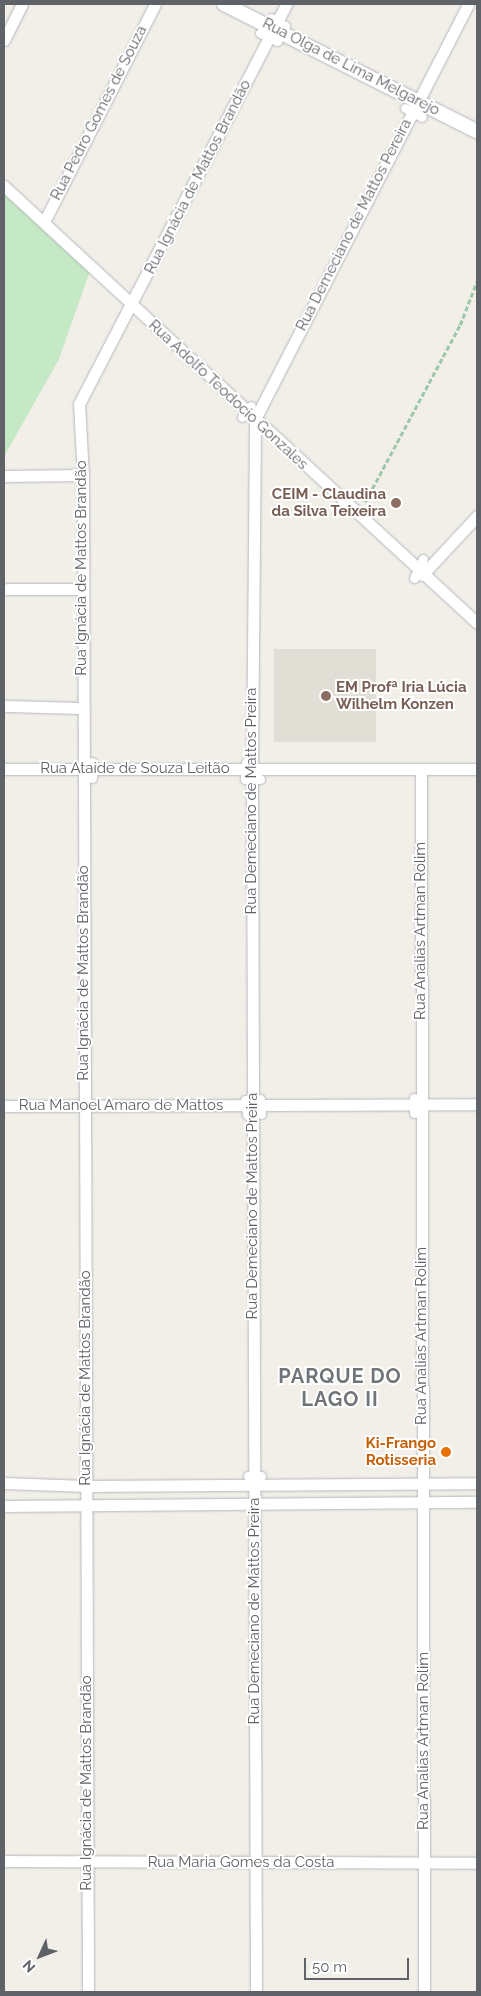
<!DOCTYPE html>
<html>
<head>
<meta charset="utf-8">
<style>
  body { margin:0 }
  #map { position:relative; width:481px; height:1996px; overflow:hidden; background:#f1efe8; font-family:Raleway,sans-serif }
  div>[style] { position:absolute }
  .education>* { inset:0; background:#e1ded6; transform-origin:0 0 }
  .green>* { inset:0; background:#c5e8c5 }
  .path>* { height:2.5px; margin-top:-1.25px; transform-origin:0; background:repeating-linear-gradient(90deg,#9cc7a9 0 5px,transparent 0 7.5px) }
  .roads { filter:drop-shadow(0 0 1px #b5b8bc) drop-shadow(0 0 1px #b5b8bc) }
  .pedestrian>* { height:9px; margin:-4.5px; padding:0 4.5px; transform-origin:4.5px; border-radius:4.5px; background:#fff }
  .minor>* { height:11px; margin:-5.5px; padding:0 5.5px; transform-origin:5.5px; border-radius:5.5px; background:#fff }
  .tertiary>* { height:14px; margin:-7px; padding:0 7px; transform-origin:7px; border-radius:7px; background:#fff }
  .dots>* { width:14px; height:14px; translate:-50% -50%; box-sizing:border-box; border:2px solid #fff; border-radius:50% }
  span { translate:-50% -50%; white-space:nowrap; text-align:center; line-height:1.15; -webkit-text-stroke:4px #fff; paint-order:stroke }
  .street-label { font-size:15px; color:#5f6368 }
  .education-label { font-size:15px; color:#785e54; font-weight:700 }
  .right { translate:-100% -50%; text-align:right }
  .left { translate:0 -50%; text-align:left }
  .food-label { font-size:15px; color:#c56008; font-weight:700 }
  .district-label { font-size:20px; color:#70757a; font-weight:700; letter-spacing:1px }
  .frame { position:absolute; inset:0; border:5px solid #5f6368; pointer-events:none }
  .north { position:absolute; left:15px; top:1931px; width:50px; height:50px; -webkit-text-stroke:4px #fff; paint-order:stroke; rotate:227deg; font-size:14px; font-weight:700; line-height:20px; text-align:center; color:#5f6368 }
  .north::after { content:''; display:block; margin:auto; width:18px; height:22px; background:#5f6368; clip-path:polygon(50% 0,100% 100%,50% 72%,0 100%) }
  .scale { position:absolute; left:304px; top:1958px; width:105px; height:22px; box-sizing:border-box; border:2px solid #5f6368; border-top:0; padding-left:6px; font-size:15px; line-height:18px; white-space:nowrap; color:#5f6368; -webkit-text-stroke:4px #fff; paint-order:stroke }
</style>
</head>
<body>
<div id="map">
  <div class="education">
    <div style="left:274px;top:649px;width:102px;height:93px"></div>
  </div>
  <div class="green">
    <div style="clip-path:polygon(4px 187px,91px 268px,59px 359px,5px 455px,4px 467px)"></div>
  </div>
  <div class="path">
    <div style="left:365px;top:502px;width:201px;rotate:-61.8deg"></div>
    <div style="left:460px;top:325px;width:47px;rotate:-68.9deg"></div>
  </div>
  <div class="roads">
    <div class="pedestrian">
      <div style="left:260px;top:33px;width:19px;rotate:25deg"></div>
      <div style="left:277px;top:41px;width:17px;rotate:-62deg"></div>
      <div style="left:285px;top:26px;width:16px;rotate:-150deg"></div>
      <div style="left:405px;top:108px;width:19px;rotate:28deg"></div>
      <div style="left:242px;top:417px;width:14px;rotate:-51deg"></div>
      <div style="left:414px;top:578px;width:21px;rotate:-65deg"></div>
      <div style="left:92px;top:762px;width:16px;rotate:90deg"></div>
      <div style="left:246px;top:762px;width:17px;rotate:93deg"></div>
      <div style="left:245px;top:779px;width:15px"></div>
      <div style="left:414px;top:1098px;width:15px;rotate:90deg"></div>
      <div style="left:260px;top:1099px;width:15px;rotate:86deg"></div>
      <div style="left:245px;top:1100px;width:15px;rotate:82deg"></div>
      <div style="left:248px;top:1476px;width:13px"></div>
    </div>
    <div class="minor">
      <div style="left:4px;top:40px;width:40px;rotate:-63.4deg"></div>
      <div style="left:4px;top:186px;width:644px;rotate:42.73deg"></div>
      <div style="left:44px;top:222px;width:245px;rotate:-63deg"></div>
      <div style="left:5px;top:476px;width:78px;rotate:-0.7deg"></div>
      <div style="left:422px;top:575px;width:81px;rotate:-47deg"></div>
      <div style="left:7px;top:589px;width:76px"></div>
      <div style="left:4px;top:706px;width:79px;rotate:1.5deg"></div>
      <div style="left:4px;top:769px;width:473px"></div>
      <div style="left:421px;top:769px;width:1223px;rotate:89.86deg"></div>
      <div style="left:4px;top:1106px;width:473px;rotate:-0.2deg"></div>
      <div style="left:4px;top:1483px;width:82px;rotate:2.1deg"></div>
      <div style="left:86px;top:1486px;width:391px;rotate:-0.4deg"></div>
      <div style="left:4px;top:1506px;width:473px;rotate:-0.5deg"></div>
      <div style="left:4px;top:1861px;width:473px;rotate:0.2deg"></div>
      <div style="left:88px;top:1992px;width:1517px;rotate:-90.19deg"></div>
      <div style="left:83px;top:475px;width:71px;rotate:-93.2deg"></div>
      <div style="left:79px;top:404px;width:450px;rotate:-62.6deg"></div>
      <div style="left:256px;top:1992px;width:1223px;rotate:-90.19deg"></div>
      <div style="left:252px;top:769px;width:350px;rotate:-89.5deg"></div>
      <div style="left:255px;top:419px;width:466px;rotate:-62.8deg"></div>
    </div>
    <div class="tertiary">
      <div style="left:224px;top:4px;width:283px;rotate:26.7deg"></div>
    </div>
  </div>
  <div class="dots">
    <div style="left:396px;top:503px;background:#8d6e63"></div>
    <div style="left:326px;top:696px;background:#8d6e63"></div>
    <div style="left:446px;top:1452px;background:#e8710a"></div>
  </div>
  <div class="street-label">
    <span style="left:351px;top:67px;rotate:27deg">Rua Olga de Lima Melgarejo</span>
    <span style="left:99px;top:113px;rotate:-63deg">Rua Pedro Gomes de Souza</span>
    <span style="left:198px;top:177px;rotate:-63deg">Rua Ignácia de Mattos Brandão</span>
    <span style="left:354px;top:225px;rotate:-63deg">Rua Demeciano de Mattos Pereira</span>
    <span style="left:228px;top:395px;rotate:43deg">Rua Adolfo Teodocio Gonzales</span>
    <span style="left:82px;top:568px;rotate:-90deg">Rua Ignácia de Mattos Brandão</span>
    <span style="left:135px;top:769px">Rua Ataide de Souza Leitão</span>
    <span style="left:252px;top:801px;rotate:-90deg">Rua Demeciano de Mattos Preira</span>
    <span style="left:421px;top:931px;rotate:-90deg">Rua Analias Artman Rolim</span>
    <span style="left:84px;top:973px;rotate:-90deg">Rua Ignácia de Mattos Brandão</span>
    <span style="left:121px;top:1106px">Rua Manoel Amaro de Mattos</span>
    <span style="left:253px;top:1206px;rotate:-90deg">Rua Demeciano de Mattos Preira</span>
    <span style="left:422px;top:1336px;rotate:-90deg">Rua Analias Artman Rolim</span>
    <span style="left:86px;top:1378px;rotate:-90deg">Rua Ignácia de Mattos Brandão</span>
    <span style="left:255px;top:1611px;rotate:-90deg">Rua Demeciano de Mattos Preira</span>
    <span style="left:424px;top:1741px;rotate:-90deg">Rua Analias Artman Rolim</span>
    <span style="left:87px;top:1783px;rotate:-90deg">Rua Ignácia de Mattos Brandão</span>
    <span style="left:241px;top:1863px">Rua Maria Gomes da Costa</span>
  </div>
  <div class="education-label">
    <span class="right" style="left:386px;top:503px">CEIM - Claudina<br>da Silva Teixeira</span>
    <span class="left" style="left:336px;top:696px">EM Profª Iria Lúcia<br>Wilhelm Konzen</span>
  </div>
  <div class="food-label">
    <span class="right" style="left:436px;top:1452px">Ki-Frango<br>Rotisseria</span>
  </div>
  <div class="district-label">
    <span style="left:340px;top:1388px">PARQUE DO<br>LAGO II</span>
  </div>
  <div class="frame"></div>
  <div class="north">N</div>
  <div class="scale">50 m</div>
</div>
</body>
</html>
